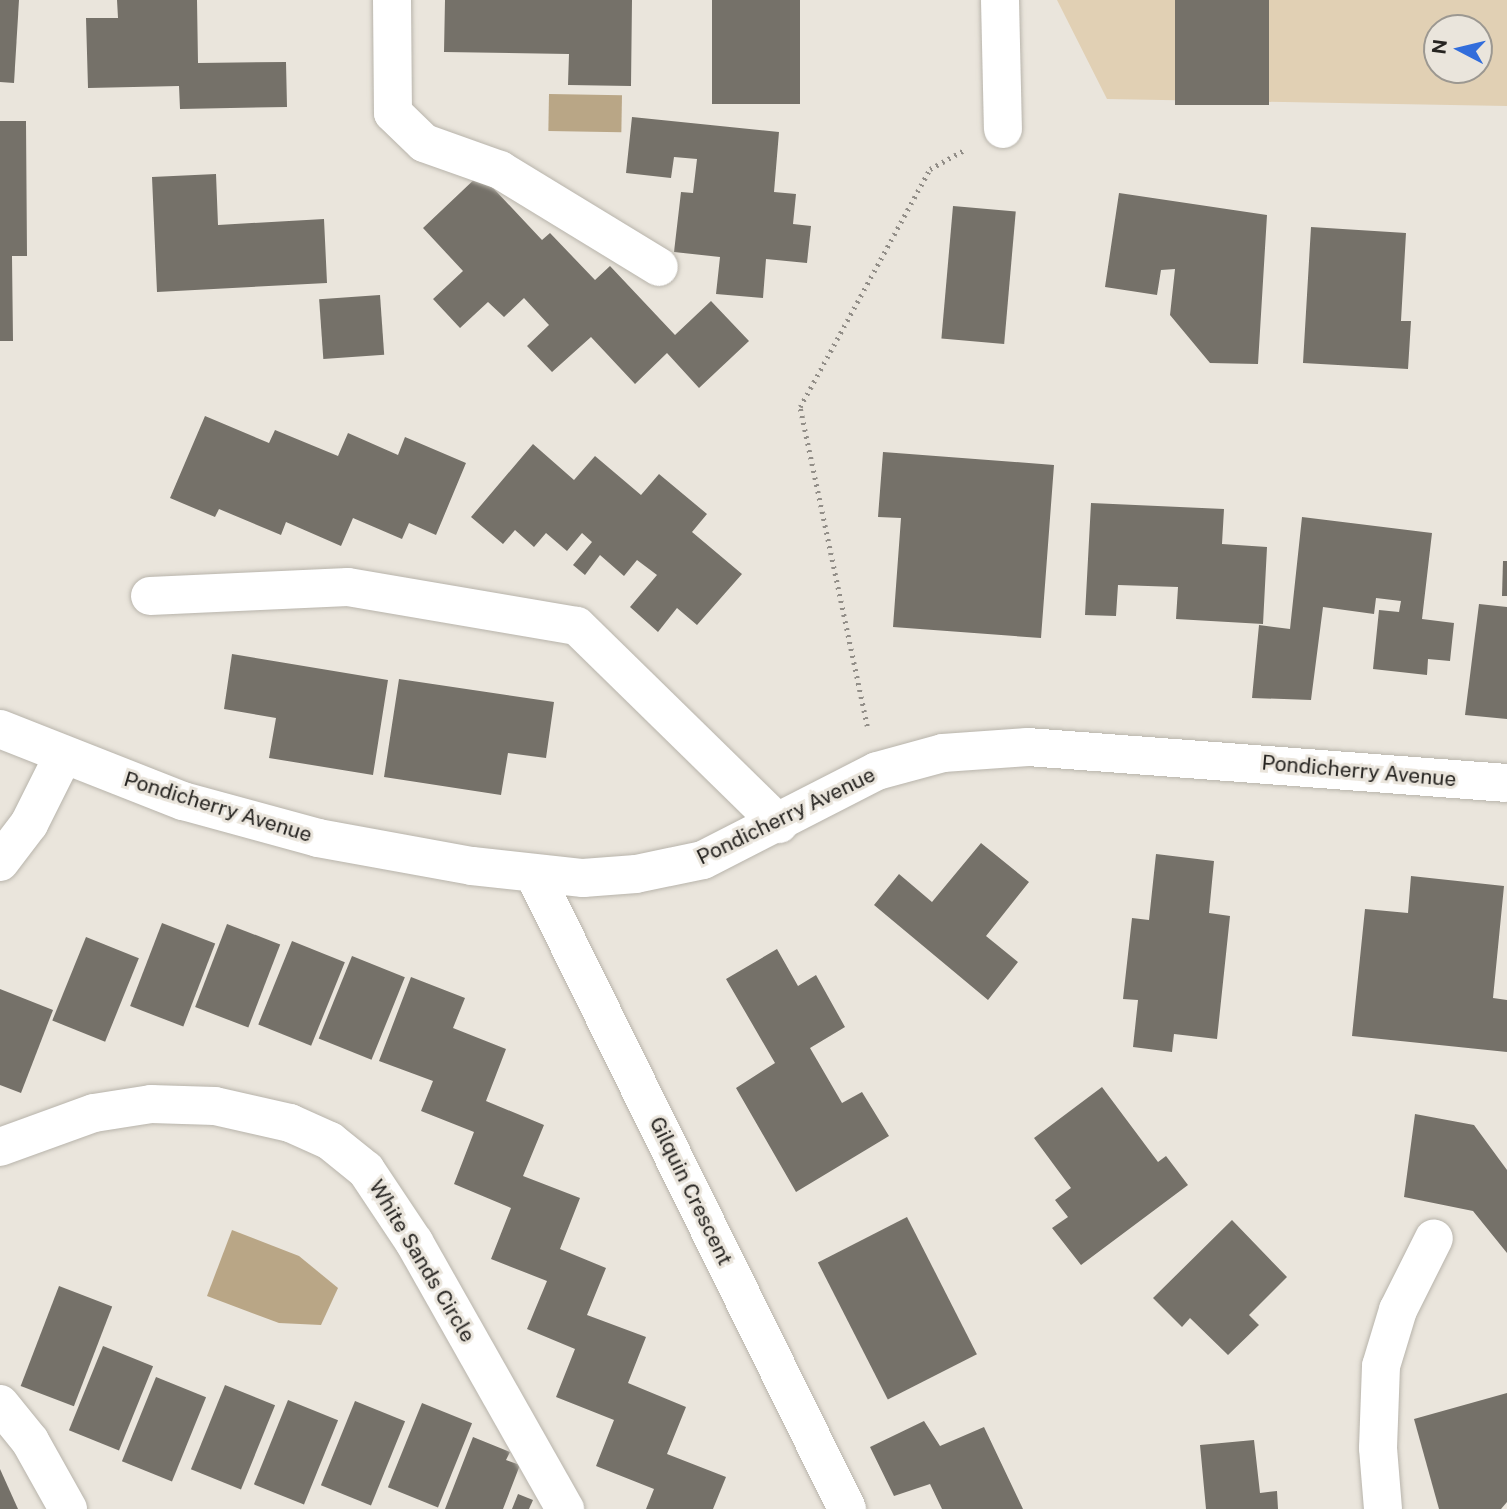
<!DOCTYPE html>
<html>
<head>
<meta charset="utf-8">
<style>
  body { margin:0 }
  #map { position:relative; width:1507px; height:1509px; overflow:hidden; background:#eae5dc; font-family:"Public Sans",sans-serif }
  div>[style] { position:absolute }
  .green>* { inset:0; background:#e1d0b4 }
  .water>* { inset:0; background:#b9a686; transform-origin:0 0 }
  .building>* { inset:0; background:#757169; transform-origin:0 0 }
  .path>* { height:4.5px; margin-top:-2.25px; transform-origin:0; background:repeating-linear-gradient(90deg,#928e88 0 2px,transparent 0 7px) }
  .roads { filter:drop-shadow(0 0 2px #b8b4ab) drop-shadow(0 0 2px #b8b4ab) }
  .minor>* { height:38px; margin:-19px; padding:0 19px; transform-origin:19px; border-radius:19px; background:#fff }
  span { translate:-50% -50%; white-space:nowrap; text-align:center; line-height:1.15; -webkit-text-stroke:6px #eae5dc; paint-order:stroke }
  .street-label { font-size:21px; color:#262421 }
  .north { position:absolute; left:1423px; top:14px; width:70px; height:70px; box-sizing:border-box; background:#eae5dc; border:2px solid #9c9891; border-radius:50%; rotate:277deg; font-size:19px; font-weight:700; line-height:28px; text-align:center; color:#262421 }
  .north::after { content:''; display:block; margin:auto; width:24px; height:32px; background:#326ddb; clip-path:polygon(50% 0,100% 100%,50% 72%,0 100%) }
</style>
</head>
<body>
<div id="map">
  <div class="green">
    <div style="clip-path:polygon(evenodd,1057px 0,1507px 0,1507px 106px,1107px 99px,1057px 0,1437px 28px,1479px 28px,1479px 70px,1437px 70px,1437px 28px)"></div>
  </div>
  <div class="water">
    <div style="left:549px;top:94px;width:73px;height:37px;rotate:1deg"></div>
    <div style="clip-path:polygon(232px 1230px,299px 1256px,338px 1288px,321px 1325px,279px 1323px,207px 1296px)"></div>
  </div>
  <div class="building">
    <div style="clip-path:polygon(0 0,19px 0,14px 83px,0 82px)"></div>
    <div style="clip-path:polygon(117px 0,197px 0,198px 63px,286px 62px,287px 107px,180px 109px,179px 86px,88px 88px,86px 18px,118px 18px)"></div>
    <div style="clip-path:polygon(445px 0,632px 0,631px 86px,568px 85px,569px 54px,444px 52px)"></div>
    <div style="left:712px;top:0;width:88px;height:104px"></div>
    <div style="left:1175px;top:0;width:94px;height:105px"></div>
    <div style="clip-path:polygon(632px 117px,779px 132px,774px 192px,796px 194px,793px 224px,811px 226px,807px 263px,766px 259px,763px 298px,716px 294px,720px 257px,674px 252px,681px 192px,693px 193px,697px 159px,674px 157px,671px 178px,626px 173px)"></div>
    <div style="clip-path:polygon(0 121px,26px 121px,27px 256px,12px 256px,13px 341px,0 341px)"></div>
    <div style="clip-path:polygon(216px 174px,218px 225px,324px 219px,327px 283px,157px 292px,152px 177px)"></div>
    <div style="clip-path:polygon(480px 174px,542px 240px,550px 233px,595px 280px,610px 266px,675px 335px,711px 301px,749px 341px,699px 388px,667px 353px,635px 384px,591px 337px,552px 372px,527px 346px,549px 325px,524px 298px,504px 317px,488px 302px,460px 328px,433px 299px,463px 271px,423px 228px)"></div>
    <div style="clip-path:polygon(1119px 193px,1267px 215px,1258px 364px,1210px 363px,1170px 315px,1175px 269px,1161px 270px,1157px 295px,1105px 287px)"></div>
    <div style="left:953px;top:206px;width:63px;height:133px;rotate:5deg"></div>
    <div style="clip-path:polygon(1311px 227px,1406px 233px,1401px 321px,1411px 321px,1408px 369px,1303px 363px)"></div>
    <div style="left:380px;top:295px;width:60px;height:61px;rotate:86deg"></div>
    <div style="clip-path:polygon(205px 416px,269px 443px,275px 430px,338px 456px,348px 433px,398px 455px,405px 437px,466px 463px,436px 535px,409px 523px,402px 539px,353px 518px,341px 546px,286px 522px,281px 535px,219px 509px,215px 517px,170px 498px)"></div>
    <div style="clip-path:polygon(533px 444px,574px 480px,595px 456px,641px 495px,659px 474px,707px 514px,692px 532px,742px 574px,697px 625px,677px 608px,658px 632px,630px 607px,657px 575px,637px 560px,624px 576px,600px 555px,585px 575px,573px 565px,592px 542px,582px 533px,567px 551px,546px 533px,534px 547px,515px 530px,503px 544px,471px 517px)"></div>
    <div style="clip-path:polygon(883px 452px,1054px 465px,1041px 638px,893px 627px,901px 518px,878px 517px)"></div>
    <div style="clip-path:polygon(1091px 503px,1224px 509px,1222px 544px,1267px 547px,1263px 624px,1176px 619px,1178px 587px,1118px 585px,1116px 616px,1085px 615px)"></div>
    <div style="clip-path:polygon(1302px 517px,1432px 533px,1422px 619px,1454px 623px,1450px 661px,1428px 659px,1427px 675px,1373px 669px,1379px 610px,1399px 612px,1401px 601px,1376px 598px,1374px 614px,1323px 607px,1311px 700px,1252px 698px,1259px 625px,1290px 629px)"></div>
    <div style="clip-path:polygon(1503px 561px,1507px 561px,1507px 596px,1502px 596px)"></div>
    <div style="clip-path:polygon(1479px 604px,1507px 607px,1507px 719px,1465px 715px)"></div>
    <div style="clip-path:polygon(232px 654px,388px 680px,373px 775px,269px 758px,276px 718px,224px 709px)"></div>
    <div style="clip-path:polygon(399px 679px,554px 702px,546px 758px,508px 753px,501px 795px,384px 777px)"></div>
    <div style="clip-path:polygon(981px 843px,1029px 882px,986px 936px,1018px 962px,988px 1000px,874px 905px,899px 874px,932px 902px)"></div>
    <div style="clip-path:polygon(1156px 854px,1214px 861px,1209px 913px,1230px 916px,1217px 1039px,1174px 1034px,1172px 1052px,1133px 1047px,1138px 1000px,1123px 999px,1132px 918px,1149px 920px)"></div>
    <div style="clip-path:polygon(1411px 876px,1504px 886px,1493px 998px,1507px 1000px,1507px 1052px,1352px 1036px,1365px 909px,1408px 913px)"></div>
    <div style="left:162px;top:923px;width:57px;height:89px;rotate:21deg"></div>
    <div style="left:227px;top:924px;width:57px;height:89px;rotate:21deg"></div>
    <div style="left:86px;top:937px;width:57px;height:90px;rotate:22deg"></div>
    <div style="left:292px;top:941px;width:57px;height:90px;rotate:22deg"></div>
    <div style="clip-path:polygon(777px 949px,798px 986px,816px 975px,845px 1027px,810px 1048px,842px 1103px,862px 1092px,889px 1136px,796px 1192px,736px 1088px,775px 1063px,726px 979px)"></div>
    <div style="left:352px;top:956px;width:57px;height:89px;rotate:22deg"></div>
    <div style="clip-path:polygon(411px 977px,465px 998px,453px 1028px,506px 1049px,486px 1101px,544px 1125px,523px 1176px,580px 1198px,560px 1249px,606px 1268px,587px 1315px,646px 1337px,628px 1383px,686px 1407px,667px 1454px,726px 1477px,713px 1509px,646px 1509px,654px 1489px,596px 1466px,614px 1420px,556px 1397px,575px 1349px,527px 1329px,547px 1281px,491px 1259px,511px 1208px,454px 1184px,474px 1132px,421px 1111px,433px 1081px,379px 1061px)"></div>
    <div style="clip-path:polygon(0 989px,53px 1010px,21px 1093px,0 1085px)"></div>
    <div style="clip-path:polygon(1102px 1087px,1158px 1162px,1166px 1156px,1188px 1185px,1081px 1265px,1052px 1228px,1068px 1217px,1055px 1200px,1071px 1188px,1034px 1138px)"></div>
    <div style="clip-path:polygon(1415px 1114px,1474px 1125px,1507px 1170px,1507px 1253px,1473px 1211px,1404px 1197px)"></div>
    <div style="left:907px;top:1217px;width:154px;height:100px;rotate:63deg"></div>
    <div style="clip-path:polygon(1232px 1220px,1287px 1277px,1249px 1315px,1259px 1325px,1228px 1355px,1190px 1318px,1182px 1327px,1153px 1298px)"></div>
    <div style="left:59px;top:1286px;width:57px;height:107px;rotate:21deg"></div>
    <div style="left:103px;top:1346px;width:54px;height:91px;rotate:22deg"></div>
    <div style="left:156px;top:1377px;width:54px;height:91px;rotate:22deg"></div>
    <div style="left:225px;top:1385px;width:54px;height:91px;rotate:22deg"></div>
    <div style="clip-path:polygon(1507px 1393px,1507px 1502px,1501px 1509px,1439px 1509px,1414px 1419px)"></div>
    <div style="left:288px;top:1400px;width:54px;height:91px;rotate:22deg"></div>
    <div style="left:355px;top:1401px;width:54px;height:91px;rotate:22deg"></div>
    <div style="left:422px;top:1403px;width:54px;height:91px;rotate:22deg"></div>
    <div style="clip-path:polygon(924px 1421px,940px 1446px,984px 1427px,1023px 1509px,942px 1509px,930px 1484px,894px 1496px,870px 1447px)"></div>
    <div style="clip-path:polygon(473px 1437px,510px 1452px,506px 1460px,520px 1465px,503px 1509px,445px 1509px)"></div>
    <div style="clip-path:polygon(1254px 1440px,1260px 1493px,1277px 1491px,1278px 1509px,1206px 1509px,1200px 1445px)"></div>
    <div style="clip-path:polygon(0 1469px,18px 1509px,0 1509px)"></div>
    <div style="clip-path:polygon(518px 1494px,533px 1500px,529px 1509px,512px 1509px)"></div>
  </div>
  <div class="path">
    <div style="left:867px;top:726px;width:326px;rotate:-101.9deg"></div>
    <div style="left:800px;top:407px;width:271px;rotate:-61.4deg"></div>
    <div style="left:930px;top:169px;width:38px;rotate:-29deg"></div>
  </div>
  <div class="roads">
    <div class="minor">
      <div style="left:392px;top:0;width:113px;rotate:89.5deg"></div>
      <div style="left:393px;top:113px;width:43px;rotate:44.1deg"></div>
      <div style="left:424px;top:143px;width:81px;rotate:19.6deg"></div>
      <div style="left:500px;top:170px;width:186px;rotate:31.4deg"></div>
      <div style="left:1000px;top:0;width:129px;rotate:88.7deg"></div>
      <div style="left:150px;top:596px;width:198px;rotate:-2.6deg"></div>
      <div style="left:348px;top:587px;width:232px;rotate:9.7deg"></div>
      <div style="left:577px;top:626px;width:283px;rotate:44.4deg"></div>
      <div style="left:0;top:729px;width:197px;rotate:21.5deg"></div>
      <div style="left:183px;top:801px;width:140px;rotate:15.3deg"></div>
      <div style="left:318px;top:838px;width:157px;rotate:10.3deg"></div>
      <div style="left:472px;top:866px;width:112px;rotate:6.2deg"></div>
      <div style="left:583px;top:878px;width:53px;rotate:-4.3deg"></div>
      <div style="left:636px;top:874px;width:68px;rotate:-11.8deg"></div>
      <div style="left:703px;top:860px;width:195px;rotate:-27.1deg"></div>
      <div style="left:877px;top:771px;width:68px;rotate:-15.3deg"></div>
      <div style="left:943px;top:753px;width:85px;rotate:-4deg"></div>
      <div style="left:1028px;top:747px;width:480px;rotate:4.3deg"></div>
      <div style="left:0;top:862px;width:48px;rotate:-52.7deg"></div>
      <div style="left:29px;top:824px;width:76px;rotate:-63.4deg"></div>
      <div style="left:534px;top:874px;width:708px;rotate:63.76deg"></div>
      <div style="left:0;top:1147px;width:100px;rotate:-19.9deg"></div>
      <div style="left:94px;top:1113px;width:58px;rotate:-9deg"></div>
      <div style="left:151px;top:1104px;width:64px;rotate:1.8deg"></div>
      <div style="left:215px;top:1106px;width:77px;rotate:12.8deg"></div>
      <div style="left:290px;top:1123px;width:44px;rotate:24.2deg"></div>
      <div style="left:330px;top:1141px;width:46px;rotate:38.9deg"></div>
      <div style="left:366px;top:1170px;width:87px;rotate:56.3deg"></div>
      <div style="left:414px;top:1242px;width:307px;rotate:60.5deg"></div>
      <div style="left:0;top:1404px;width:48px;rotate:51deg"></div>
      <div style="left:30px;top:1441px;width:78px;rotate:60.8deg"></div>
      <div style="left:1383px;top:1509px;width:61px;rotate:-94.7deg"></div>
      <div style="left:1378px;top:1448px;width:82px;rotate:-87.9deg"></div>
      <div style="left:1381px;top:1366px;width:59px;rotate:-73.1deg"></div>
      <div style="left:1398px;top:1310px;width:80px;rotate:-63.4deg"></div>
    </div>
  </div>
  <div class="street-label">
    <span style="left:1359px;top:771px;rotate:5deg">Pondicherry Avenue</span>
    <span style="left:218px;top:807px;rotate:17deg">Pondicherry Avenue</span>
    <span style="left:786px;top:816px;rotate:-26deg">Pondicherry Avenue</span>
    <span style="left:691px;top:1191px;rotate:64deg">Gilquin Crescent</span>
    <span style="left:422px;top:1261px;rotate:59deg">White Sands Circle</span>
  </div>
  <div class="north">N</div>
</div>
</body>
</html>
